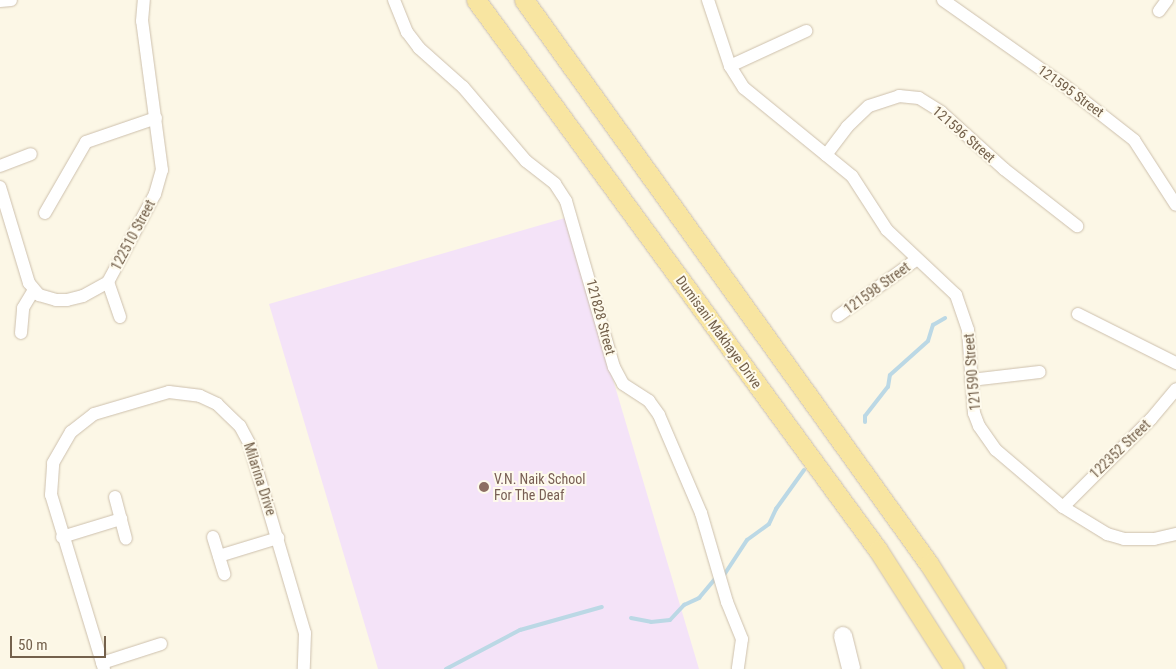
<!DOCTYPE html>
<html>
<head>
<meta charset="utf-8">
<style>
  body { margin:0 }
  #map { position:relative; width:1176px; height:669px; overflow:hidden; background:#fcf7e6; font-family:"Roboto Condensed",sans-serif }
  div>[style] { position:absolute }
  .education>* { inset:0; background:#f4e3f8 }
  .stream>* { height:4px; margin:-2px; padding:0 2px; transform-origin:2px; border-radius:2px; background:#bbd8e5 }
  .roads { filter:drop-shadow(0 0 1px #cdc0ad) drop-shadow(0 0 1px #cdc0ad) }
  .street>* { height:12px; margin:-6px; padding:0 6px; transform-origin:6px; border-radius:6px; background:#fff }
  .secondary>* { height:18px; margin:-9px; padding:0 9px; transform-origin:9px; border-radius:9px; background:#fff }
  .primary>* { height:19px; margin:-9.5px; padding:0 9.5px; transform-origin:9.5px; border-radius:9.5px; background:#f8e5a1 }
  .dots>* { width:14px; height:14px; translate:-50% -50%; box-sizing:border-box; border:2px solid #fefaec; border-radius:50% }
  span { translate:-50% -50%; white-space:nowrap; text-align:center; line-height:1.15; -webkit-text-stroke:4px #fefaec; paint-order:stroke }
  .street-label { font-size:14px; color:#74614c }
  .education-label { font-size:14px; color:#785e54 }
  .left { translate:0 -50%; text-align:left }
  .scale { position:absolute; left:10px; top:636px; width:96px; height:22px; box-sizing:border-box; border:2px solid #74614c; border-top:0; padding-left:6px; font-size:15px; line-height:18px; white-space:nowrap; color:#74614c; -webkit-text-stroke:4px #fefaec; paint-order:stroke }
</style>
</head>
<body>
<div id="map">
  <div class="education">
    <div style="clip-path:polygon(565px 218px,699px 669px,378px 669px,269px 304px)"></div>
  </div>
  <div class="stream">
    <div style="left:865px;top:422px;width:6px;rotate:-90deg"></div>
    <div style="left:865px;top:416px;width:37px;rotate:-52deg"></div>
    <div style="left:888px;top:387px;width:12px;rotate:-81deg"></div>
    <div style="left:890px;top:375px;width:51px;rotate:-41.8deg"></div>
    <div style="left:928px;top:341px;width:17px;rotate:-73deg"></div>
    <div style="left:933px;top:325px;width:14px;rotate:-30deg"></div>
    <div style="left:724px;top:575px;width:42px;rotate:-56.7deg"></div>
    <div style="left:747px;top:540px;width:27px;rotate:-36deg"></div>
    <div style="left:769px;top:524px;width:17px;rotate:-65deg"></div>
    <div style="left:776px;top:509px;width:48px;rotate:-54.3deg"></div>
    <div style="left:631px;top:618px;width:20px;rotate:11deg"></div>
    <div style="left:651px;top:622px;width:19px;rotate:-6deg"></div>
    <div style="left:670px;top:620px;width:21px;rotate:-47deg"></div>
    <div style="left:684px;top:605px;width:17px;rotate:-25deg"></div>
    <div style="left:699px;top:598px;width:25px;rotate:-50deg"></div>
    <div style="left:446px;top:669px;width:84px;rotate:-27.8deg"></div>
    <div style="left:520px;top:630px;width:85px;rotate:-15.7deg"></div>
  </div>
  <div class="roads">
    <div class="street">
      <div style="left:394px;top:0;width:35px;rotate:68deg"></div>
      <div style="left:407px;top:32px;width:20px;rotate:53deg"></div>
      <div style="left:419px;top:48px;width:59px;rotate:41.6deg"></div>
      <div style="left:463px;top:87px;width:97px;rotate:49.6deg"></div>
      <div style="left:526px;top:161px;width:37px;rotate:38deg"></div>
      <div style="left:555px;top:184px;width:20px;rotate:57deg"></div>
      <div style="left:566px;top:201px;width:173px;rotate:73.9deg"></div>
      <div style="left:614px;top:367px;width:19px;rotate:62deg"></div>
      <div style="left:623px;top:384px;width:31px;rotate:33deg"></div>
      <div style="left:649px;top:401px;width:17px;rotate:54deg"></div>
      <div style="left:659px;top:415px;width:107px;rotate:66.8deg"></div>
      <div style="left:701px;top:513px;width:93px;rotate:73.7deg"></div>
      <div style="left:727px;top:602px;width:40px;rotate:68deg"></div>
      <div style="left:742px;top:639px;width:30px;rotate:98deg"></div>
      <div style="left:708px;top:0;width:70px;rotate:71.6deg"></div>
      <div style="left:730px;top:66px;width:26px;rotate:58deg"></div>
      <div style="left:744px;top:88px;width:139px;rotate:39.2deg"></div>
      <div style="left:852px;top:176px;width:64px;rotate:57.1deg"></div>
      <div style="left:887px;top:230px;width:95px;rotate:43.3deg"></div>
      <div style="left:956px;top:295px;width:37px;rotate:71deg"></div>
      <div style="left:968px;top:330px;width:83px;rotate:85.9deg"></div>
      <div style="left:974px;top:413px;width:14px;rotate:69deg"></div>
      <div style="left:979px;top:426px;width:29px;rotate:55deg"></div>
      <div style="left:996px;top:450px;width:88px;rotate:40.4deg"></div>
      <div style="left:1063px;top:507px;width:52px;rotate:31.5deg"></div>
      <div style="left:1107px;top:534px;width:18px;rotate:16deg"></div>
      <div style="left:1124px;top:539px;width:30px"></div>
      <div style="left:1154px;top:539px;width:23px;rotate:-13deg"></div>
      <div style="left:943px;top:0;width:149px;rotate:35.2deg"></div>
      <div style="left:1065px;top:86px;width:88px;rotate:38deg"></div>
      <div style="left:1134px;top:140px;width:77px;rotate:57.1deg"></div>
      <div style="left:0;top:1px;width:11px;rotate:-5deg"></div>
      <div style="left:1159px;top:11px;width:14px;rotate:-54deg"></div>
      <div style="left:730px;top:66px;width:84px;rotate:-24.7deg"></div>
      <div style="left:826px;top:155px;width:35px;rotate:-53deg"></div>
      <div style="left:847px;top:127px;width:30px;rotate:-44deg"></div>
      <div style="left:869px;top:106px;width:32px;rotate:-18deg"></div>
      <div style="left:899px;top:96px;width:20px;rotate:6deg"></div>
      <div style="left:919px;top:98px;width:26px;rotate:32deg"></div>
      <div style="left:941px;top:112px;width:85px;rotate:42.1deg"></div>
      <div style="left:1004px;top:169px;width:93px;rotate:38deg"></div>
      <div style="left:0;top:166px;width:33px;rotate:-21deg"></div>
      <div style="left:0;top:187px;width:100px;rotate:73.2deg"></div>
      <div style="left:29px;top:283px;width:16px;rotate:50deg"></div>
      <div style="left:39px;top:295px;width:18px;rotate:16deg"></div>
      <div style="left:56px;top:300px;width:11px"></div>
      <div style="left:67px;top:300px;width:16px;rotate:-14deg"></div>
      <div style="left:83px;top:296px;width:29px;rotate:-29deg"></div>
      <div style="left:108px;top:282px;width:100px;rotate:-61.9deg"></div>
      <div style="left:155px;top:194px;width:25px;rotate:-74deg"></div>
      <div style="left:162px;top:170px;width:150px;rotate:-97.6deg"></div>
      <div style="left:142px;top:21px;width:21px;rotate:-85deg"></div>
      <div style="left:45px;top:213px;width:82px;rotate:-60deg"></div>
      <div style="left:86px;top:142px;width:74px;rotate:-18.9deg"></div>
      <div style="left:108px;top:282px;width:37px;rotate:71deg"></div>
      <div style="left:1078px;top:314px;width:110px;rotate:26.6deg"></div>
      <div style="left:838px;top:316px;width:96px;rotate:-35.7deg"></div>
      <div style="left:21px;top:333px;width:25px;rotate:-85deg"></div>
      <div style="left:23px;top:308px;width:21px;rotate:-59deg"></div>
      <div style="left:971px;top:380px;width:69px;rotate:-6.6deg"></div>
      <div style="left:115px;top:497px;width:43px;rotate:75.3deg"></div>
      <div style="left:1063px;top:507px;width:124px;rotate:-45deg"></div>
      <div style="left:1151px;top:419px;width:39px;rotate:-50deg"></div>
      <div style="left:62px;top:537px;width:62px;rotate:-17deg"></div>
      <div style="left:213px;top:537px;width:39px;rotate:73deg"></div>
      <div style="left:219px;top:556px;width:62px;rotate:-17deg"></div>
      <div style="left:102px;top:663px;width:62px;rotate:-17.9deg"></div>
      <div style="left:104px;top:669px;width:182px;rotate:-106.9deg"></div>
      <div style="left:51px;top:495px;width:32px;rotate:-86deg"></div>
      <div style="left:53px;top:463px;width:36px;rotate:-60deg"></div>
      <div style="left:71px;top:432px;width:29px;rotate:-38deg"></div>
      <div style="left:94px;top:414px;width:78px;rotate:-16.3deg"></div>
      <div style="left:169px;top:392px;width:31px;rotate:7deg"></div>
      <div style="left:200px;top:396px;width:19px;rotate:25deg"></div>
      <div style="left:217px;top:404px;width:32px;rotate:44deg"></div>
      <div style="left:240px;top:426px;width:19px;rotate:62deg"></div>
      <div style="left:249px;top:443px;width:198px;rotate:73.6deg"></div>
      <div style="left:305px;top:633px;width:36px;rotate:92deg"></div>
    </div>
    <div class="secondary">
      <div style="left:843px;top:636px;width:34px;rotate:76deg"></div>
    </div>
    <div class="primary">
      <div style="left:476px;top:0;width:681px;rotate:53.84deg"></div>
      <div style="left:878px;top:550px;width:141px;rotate:57.4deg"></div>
      <div style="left:524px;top:0;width:694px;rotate:54.32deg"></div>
      <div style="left:929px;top:564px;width:125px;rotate:57.5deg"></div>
    </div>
  </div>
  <div class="dots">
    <div style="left:484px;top:487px;background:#8d6e63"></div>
  </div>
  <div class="street-label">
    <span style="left:1071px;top:91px;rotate:36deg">121595 Street</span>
    <span style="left:964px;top:134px;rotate:41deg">121596 Street</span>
    <span style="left:133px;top:235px;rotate:-62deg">122510 Street</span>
    <span style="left:877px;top:288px;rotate:-36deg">121598 Street</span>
    <span style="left:601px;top:317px;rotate:75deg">121828 Street</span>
    <span style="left:719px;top:332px;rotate:54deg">Dumisani Makhaye Drive</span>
    <span style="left:972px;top:372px;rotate:-95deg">121590 Street</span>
    <span style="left:1120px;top:449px;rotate:-44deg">122352 Street</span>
    <span style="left:260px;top:479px;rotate:72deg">Milarina Drive</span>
  </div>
  <div class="education-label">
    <span class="left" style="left:494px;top:487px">V.N. Naik School<br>For The Deaf</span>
  </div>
  <div class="scale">50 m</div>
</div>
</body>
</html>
